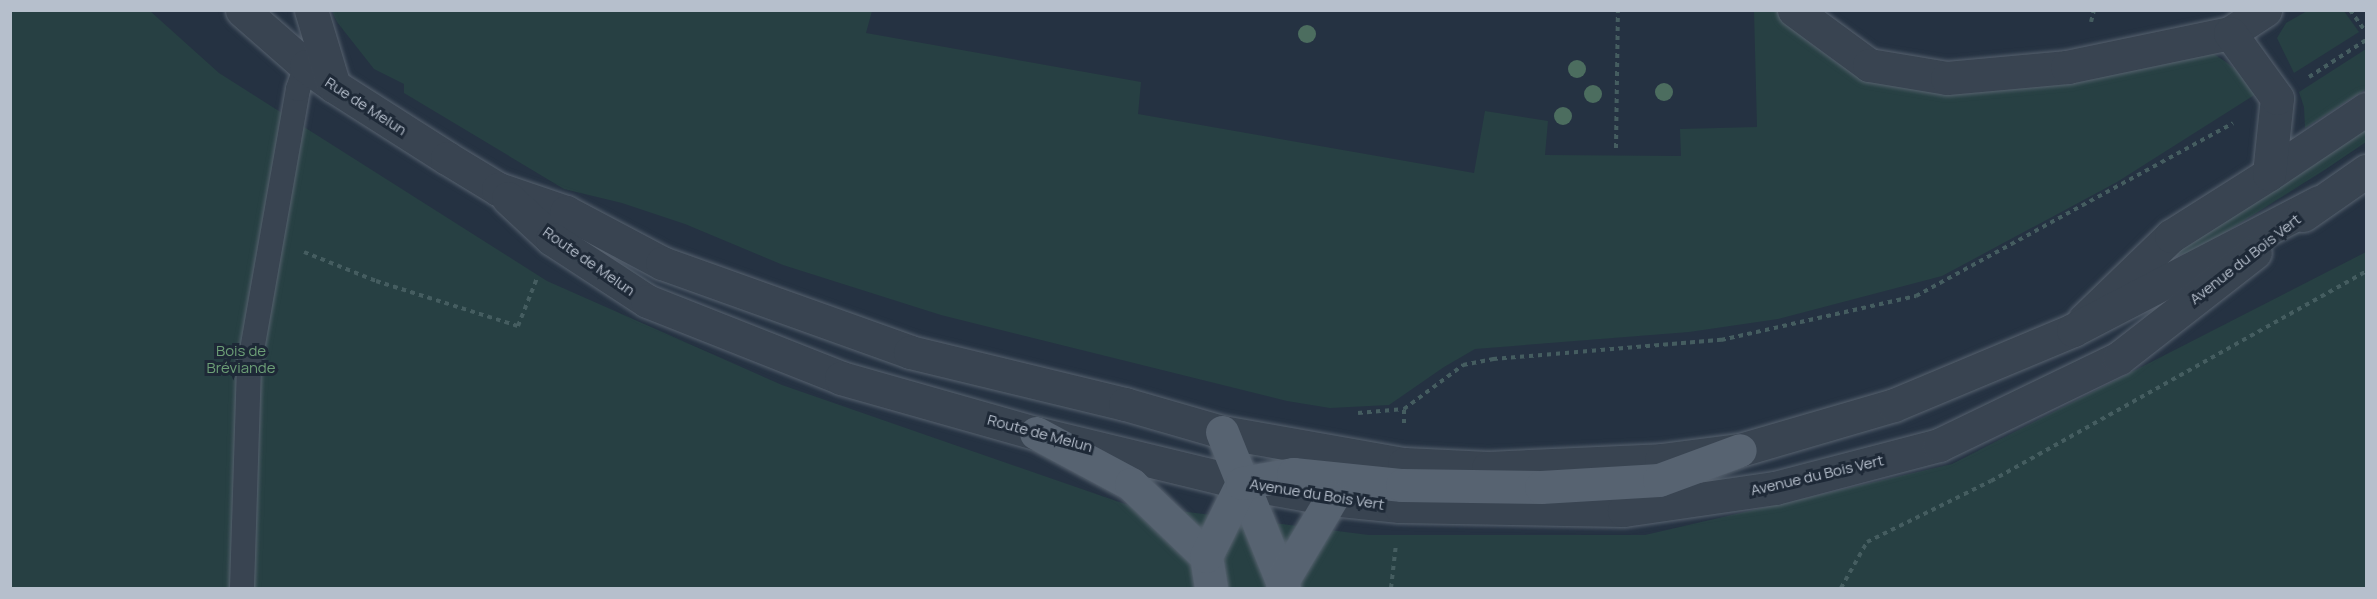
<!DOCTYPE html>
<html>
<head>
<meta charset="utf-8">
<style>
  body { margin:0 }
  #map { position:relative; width:2377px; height:599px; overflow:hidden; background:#253242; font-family:Manrope,sans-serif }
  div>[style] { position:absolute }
  .green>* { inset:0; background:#274043 }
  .path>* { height:4px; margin-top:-2px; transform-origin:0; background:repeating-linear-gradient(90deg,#455d60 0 4.5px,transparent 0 9px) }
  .roads { filter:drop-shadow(0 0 2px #57626f) drop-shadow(0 0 2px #57626f) }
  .service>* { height:24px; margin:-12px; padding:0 12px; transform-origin:12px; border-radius:12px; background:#394451 }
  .minor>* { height:33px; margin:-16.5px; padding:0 16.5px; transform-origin:16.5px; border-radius:16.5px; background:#394451 }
  .tertiary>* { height:33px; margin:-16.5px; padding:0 16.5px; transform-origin:16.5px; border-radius:16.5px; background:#394451 }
  .primary>* { height:33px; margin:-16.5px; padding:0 16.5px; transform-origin:16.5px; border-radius:16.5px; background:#576371 }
  .trees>* { width:18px; height:18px; margin:-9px; border-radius:50%; background:#4c6d5f }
  span { translate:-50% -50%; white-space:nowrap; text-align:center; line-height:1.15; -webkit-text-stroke:6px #1e2937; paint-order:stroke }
  .street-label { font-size:15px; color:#b6bfcc }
  .park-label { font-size:15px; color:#6c9e76 }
  .frame { position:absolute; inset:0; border:12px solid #b6bfcc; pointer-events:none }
</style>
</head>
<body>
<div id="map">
  <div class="green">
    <div style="clip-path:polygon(10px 11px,150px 11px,219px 73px,547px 281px,782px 385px,1125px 504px,1369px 535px,1645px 535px,1952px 464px,2366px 252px,2366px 588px,11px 588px)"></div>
    <div style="clip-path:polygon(332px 11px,872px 11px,866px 33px,1141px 82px,1138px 114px,1474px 173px,1485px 111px,1548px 121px,1545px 155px,1681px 156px,1680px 129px,1757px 127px,1754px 11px,1777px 11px,1808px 41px,1833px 60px,1854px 73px,2192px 51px,2214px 54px,2226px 62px,2246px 77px,2256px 94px,2117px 182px,1942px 276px,1778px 319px,1689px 332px,1475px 349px,1444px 367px,1389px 405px,1330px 408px,1287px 401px,941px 315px,783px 265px,685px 224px,622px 203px,564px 189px,404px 93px,404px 84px,374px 69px,337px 22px)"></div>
    <div style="clip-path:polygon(2307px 11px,2344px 11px,2359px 32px,2294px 73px,2277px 38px,2286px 23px)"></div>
    <div style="clip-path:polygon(2366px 49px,2366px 89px,2305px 128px,2304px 107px,2299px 92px)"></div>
    <div style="clip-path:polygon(2366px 127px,2366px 142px,2326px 169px,2210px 242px,2186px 254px,2174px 256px,2174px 247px)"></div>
  </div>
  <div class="path">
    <div style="left:2350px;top:10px;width:27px;rotate:54deg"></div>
    <div style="left:2091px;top:22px;width:12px;rotate:-76deg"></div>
    <div style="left:2309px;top:77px;width:68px;rotate:-33deg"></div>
    <div style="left:1616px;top:148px;width:138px;rotate:-89.2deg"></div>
    <div style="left:304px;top:252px;width:78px;rotate:21.9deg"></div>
    <div style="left:376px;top:281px;width:149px;rotate:17.6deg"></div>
    <div style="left:518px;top:326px;width:52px;rotate:-68.4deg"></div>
    <div style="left:1358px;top:413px;width:46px;rotate:-5deg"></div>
    <div style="left:1404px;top:409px;width:74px;rotate:-36.7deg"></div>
    <div style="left:1463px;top:365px;width:31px;rotate:-11deg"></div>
    <div style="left:1493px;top:359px;width:229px;rotate:-4.8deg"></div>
    <div style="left:1721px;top:340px;width:200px;rotate:-12.7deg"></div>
    <div style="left:1916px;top:296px;width:361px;rotate:-28.6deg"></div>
    <div style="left:1404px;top:423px;width:14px;rotate:-90deg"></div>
    <div style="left:1391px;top:588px;width:44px;rotate:-83.5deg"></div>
    <div style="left:1841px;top:588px;width:53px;rotate:-60.5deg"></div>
    <div style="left:1867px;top:542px;width:138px;rotate:-26.2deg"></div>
    <div style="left:1991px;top:481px;width:430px;rotate:-29.2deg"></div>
  </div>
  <div class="roads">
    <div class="service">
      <div style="left:242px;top:588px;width:221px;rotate:-88.2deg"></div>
      <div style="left:249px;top:367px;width:282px;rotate:-80deg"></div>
      <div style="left:298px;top:89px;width:24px;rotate:-71deg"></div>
    </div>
    <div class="minor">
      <div style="left:1794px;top:10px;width:93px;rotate:36.3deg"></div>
      <div style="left:1869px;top:65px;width:79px;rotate:9.5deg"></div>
      <div style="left:1947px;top:78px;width:121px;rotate:-5.2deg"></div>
      <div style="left:2067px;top:67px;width:167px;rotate:-11.8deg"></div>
      <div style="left:2230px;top:33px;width:42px;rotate:-33.3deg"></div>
      <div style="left:2269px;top:174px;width:117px;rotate:-33.8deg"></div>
      <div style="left:2084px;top:320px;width:121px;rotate:-44deg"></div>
      <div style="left:2171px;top:236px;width:116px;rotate:-32.3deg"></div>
      <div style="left:2269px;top:174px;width:76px;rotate:-84deg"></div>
      <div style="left:2277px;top:98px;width:80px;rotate:-125.9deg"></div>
    </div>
    <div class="tertiary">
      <div style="left:242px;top:10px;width:85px;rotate:41.2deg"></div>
      <div style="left:306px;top:66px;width:34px;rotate:36deg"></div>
      <div style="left:334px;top:86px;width:134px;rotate:32.5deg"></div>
      <div style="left:447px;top:158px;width:60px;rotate:31.3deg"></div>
      <div style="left:498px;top:189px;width:72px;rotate:18.7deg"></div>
      <div style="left:566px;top:212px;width:109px;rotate:28deg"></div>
      <div style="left:662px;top:263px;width:263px;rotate:19.7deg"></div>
      <div style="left:910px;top:352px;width:221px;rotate:13.6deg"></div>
      <div style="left:1125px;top:404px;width:101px;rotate:16.1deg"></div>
      <div style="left:1222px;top:432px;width:185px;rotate:10deg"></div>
      <div style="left:1404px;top:464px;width:84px;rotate:2.7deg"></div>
      <div style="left:1488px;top:468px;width:173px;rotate:-2.6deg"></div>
      <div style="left:1661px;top:460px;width:80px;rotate:-7.2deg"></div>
      <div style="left:1740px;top:450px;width:160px;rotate:-16.3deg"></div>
      <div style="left:1894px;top:405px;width:194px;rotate:-22.7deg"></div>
      <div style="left:2073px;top:330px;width:277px;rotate:-27.5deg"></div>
      <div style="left:311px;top:10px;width:79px;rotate:73.2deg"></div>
      <div style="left:508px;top:198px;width:60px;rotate:43deg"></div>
      <div style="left:552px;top:239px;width:113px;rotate:33.1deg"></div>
      <div style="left:647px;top:301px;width:209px;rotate:21.6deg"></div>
      <div style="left:841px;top:378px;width:203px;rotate:15.8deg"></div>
      <div style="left:1036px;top:433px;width:212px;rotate:13.6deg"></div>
      <div style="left:1242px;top:483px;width:90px;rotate:10.2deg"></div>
      <div style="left:1331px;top:499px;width:69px;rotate:5.8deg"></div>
      <div style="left:1400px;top:506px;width:224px;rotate:1deg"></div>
      <div style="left:1624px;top:510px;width:153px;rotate:-8.3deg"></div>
      <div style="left:1775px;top:488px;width:170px;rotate:-14.7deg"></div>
      <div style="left:1939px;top:445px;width:200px;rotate:-25.8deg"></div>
      <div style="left:2119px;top:358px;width:172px;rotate:-37.9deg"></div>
      <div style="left:2303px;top:215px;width:77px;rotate:-34.9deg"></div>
    </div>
    <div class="primary">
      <div style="left:1222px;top:432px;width:161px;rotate:68.1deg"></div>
      <div style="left:1036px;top:433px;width:108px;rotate:28.2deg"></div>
      <div style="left:1131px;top:484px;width:104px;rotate:43.8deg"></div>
      <div style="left:1206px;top:556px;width:32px;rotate:81deg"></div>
      <div style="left:1206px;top:556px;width:81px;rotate:-63.7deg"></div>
      <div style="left:1242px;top:483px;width:52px;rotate:-10deg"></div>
      <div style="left:1293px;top:474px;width:110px;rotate:5.8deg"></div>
      <div style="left:1402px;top:485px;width:139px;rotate:0.8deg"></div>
      <div style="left:1541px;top:487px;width:118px;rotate:-3.4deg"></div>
      <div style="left:1659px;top:480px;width:86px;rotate:-20.3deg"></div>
      <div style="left:1284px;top:588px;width:7px;rotate:-106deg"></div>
      <div style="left:1282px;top:581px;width:96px;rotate:-59.1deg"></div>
    </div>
  </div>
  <div class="trees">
    <div style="left:1307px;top:34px"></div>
    <div style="left:1577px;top:69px"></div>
    <div style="left:1664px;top:92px"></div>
    <div style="left:1593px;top:94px"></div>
    <div style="left:1563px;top:116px"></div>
  </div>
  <div class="street-label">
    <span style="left:366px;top:106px;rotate:33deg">Rue de Melun</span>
    <span style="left:2245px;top:259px;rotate:-38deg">Avenue du Bois Vert</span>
    <span style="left:589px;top:261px;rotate:35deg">Route de Melun</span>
    <span style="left:1040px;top:433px;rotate:15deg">Route de Melun</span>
    <span style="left:1817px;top:475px;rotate:-13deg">Avenue du Bois Vert</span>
    <span style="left:1317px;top:494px;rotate:9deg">Avenue du Bois Vert</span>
  </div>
  <div class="park-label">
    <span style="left:241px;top:359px">Bois de<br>Bréviande</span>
  </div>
  <div class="frame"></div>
</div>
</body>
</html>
